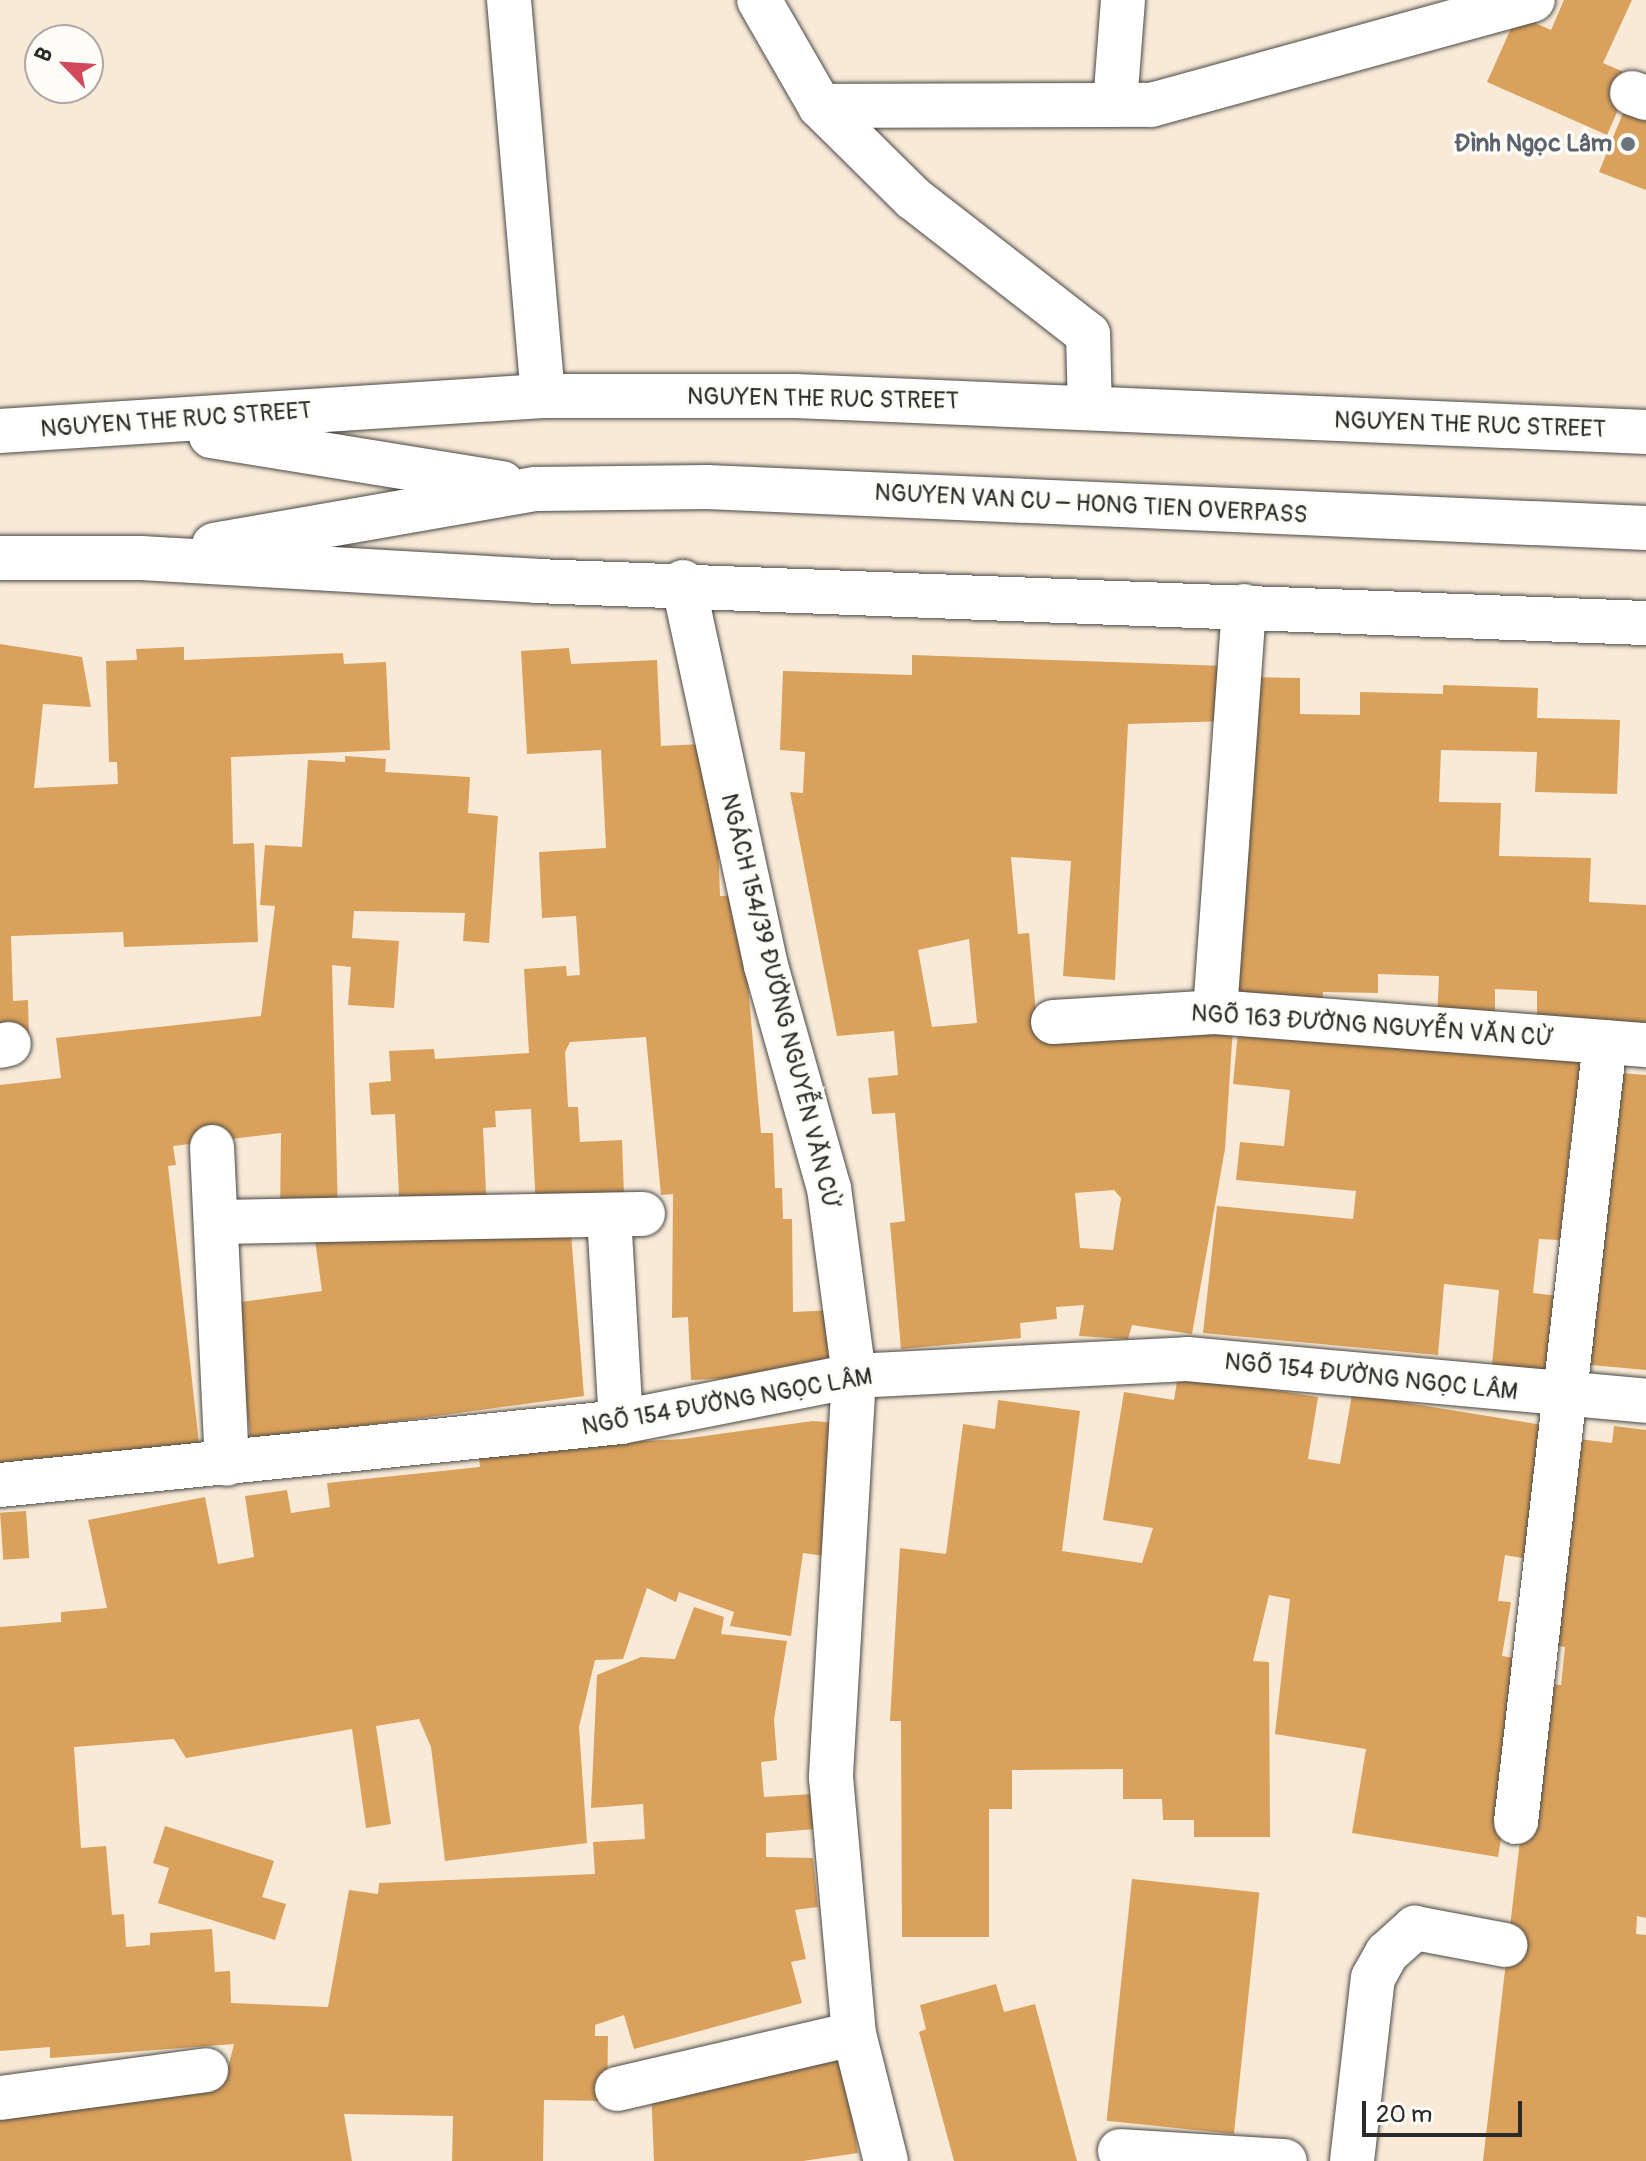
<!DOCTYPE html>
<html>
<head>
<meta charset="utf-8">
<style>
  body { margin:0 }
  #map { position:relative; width:1646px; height:2161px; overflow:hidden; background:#f8ead7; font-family:Pangolin,sans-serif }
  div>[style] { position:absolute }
  .building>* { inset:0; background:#d9a15c; transform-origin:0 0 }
  .roads { filter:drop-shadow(0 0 2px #4a4845) drop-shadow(0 0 2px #4a4845) }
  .minor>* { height:44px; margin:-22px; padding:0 22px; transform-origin:22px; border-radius:22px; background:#fff }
  .major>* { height:44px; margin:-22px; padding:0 22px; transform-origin:22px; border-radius:22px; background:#fff }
  .dots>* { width:22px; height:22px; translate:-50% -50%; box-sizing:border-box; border:4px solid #fdfcf7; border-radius:50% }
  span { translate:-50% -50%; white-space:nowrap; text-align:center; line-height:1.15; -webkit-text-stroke:7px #fdfcf7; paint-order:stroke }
  .worship-label { font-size:24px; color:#5b616d; font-weight:700 }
  .right { translate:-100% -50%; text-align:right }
  .street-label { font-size:24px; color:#2b2b2b }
  .north { position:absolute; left:24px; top:24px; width:80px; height:80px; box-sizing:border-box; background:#fdfcf7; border:2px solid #a9a8a5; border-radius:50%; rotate:295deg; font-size:22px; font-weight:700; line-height:32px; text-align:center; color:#2b2b2b }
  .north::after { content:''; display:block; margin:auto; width:28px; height:36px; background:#d1495b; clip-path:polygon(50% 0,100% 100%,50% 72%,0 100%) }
  .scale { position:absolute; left:1362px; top:2101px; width:160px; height:36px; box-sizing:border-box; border:4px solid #2b2b2b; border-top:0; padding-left:10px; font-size:24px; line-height:28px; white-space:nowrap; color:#2b2b2b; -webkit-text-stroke:6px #fdfcf7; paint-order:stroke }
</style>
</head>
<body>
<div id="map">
  <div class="building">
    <div style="clip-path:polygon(1564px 0,1632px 0,1603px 63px,1633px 76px,1607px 135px,1487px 82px,1517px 15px,1551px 30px)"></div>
    <div style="clip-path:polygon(1625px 108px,1646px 117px,1646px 190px,1599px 172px)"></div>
    <div style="clip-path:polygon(0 644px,82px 657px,91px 707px,43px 704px,34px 788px,118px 784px,117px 762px,109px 762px,106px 661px,137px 660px,136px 649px,184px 647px,184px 660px,343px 653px,344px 664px,386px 662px,390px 750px,231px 757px,233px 844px,254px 843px,258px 942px,124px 947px,123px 932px,11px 936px,13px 1001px,28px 1000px,29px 1037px,0 1038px)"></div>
    <div style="clip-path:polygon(569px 648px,571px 664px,657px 660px,661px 746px,702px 744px,705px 791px,716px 791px,720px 896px,740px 895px,761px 1133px,773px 1133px,775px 1188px,782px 1188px,783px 1219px,792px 1219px,793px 1312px,834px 1310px,837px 1373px,691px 1380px,688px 1317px,672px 1318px,673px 1194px,661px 1195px,646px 1037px,570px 1042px,565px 1052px,568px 1107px,578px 1107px,580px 1142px,622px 1140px,624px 1196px,536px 1210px,531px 1109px,495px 1111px,496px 1127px,483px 1128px,487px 1212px,400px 1216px,395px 1114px,371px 1115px,369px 1083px,391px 1081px,389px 1051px,434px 1049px,435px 1059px,529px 1053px,524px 969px,566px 966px,567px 976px,580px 975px,576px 916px,542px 918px,539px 852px,606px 848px,601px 750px,527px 754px,521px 651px)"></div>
    <div style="clip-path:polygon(evenodd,912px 655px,1227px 666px,1229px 721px,1128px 724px,1115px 980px,1063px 976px,1071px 861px,1011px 857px,1018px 934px,1029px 933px,1037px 1025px,1233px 1027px,1225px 1149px,1192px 1334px,1132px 1325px,1128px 1339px,1079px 1336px,1084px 1305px,1056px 1307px,1057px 1319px,1020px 1323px,1021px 1338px,901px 1349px,890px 1223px,905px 1221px,895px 1113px,872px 1114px,868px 1078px,898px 1075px,894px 1031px,837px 1036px,790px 792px,803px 793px,805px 752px,780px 750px,783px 671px,912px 675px,912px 655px,969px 939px,977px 1023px,932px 1027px,918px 950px,969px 939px,912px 655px,1114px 1190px,1121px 1198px,1113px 1250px,1080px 1248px,1075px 1193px,1114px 1190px)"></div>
    <div style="clip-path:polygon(1251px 677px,1300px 678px,1300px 714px,1360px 715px,1360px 692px,1443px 694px,1443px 685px,1538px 688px,1537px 718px,1620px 720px,1617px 794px,1535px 792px,1537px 752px,1441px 750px,1439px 802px,1501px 803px,1499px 856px,1591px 858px,1589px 902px,1646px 905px,1646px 1035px,1537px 1018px,1537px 991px,1495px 989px,1495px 1024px,1437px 1022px,1439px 976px,1378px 974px,1378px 993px,1323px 992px,1322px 1010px,1233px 1008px)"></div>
    <div style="clip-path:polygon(345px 756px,386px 759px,385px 772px,470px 777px,468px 813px,498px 816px,489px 943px,463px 941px,465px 913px,354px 911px,352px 938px,399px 941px,394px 1008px,348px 1005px,351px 967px,332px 965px,338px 1216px,280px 1216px,281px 1133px,173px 1146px,176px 1165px,168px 1166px,200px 1452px,0 1476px,0 1085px,61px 1078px,56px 1038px,261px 1016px,275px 906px,260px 905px,265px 845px,302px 847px,308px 760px,345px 762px)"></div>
    <div style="clip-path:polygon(1239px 1022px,1594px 1047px,1587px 1112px,1574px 1111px,1560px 1240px,1539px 1239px,1533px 1293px,1568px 1297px,1561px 1372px,1492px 1365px,1499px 1290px,1444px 1284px,1438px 1355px,1203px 1333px,1217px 1206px,1353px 1219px,1356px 1191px,1236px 1180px,1240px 1142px,1284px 1146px,1290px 1090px,1233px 1084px)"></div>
    <div style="clip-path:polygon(1609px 1072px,1646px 1075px,1646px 1370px,1580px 1364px)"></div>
    <div style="clip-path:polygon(570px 1221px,584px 1396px,251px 1441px,233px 1303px,322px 1291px,314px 1233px)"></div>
    <div style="clip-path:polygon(1178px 1375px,1318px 1397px,1308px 1459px,1340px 1464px,1352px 1394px,1549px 1426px,1528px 1559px,1505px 1555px,1498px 1601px,1511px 1602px,1502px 1656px,1530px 1661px,1498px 1857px,1352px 1833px,1366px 1749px,1275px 1734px,1290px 1599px,1269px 1595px,1253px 1661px,1269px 1662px,1270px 1837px,1194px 1837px,1194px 1820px,1163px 1820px,1162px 1799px,1123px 1799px,1123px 1769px,1012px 1770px,1012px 1809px,989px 1809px,989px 1937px,902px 1937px,901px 1721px,890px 1721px,900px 1548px,946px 1554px,963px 1424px,995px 1429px,998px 1400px,1080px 1411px,1062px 1551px,1142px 1563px,1153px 1528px,1103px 1520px,1124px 1392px,1174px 1400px)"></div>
    <div style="clip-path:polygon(813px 1421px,847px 1424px,833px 1557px,803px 1553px,791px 1636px,730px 1626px,734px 1612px,679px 1592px,676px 1602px,647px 1588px,623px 1659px,595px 1660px,579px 1727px,587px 1843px,445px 1861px,431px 1747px,419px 1719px,376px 1726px,391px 1824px,366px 1828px,352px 1729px,186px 1758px,174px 1739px,74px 1747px,81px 1848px,106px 1846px,112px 1915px,124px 1914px,126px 1947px,150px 1945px,150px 1933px,212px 1929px,215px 1972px,230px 1971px,231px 2003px,328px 2007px,349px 1890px,378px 1894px,379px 1883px,595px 1874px,593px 1842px,645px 1839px,643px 1804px,591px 1808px,597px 1675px,641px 1657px,675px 1659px,694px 1607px,724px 1617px,721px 1634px,787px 1641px,774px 1720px,777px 1760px,761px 1762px,764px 1797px,813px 1794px,815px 1829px,766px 1833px,766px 1857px,813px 1858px,818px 1907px,795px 1910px,806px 1959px,791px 1962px,802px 2003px,634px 2049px,624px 2015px,595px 2025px,595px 2036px,608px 2036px,607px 2101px,544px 2100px,543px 2161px,452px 2161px,453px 2116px,344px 2114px,352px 2161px,0 2161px,0 2107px,227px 2072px,234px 2044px,50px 2058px,50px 2047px,0 2051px,0 1627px,61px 1622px,61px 1612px,107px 1608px,88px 1520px,205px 1497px,218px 1564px,254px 1557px,245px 1496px,287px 1490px,291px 1513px,330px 1507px,327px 1483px,480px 1467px,479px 1457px,563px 1445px,683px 1439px)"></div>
    <div style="clip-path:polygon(1614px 1426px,1646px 1430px,1646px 1918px,1637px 1916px,1636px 1934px,1646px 1935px,1646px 2161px,1483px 2161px,1532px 1736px,1545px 1683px,1561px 1685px,1565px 1647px,1546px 1644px,1570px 1438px,1612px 1443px)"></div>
    <div style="left:26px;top:1511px;width:47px;height:26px;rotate:86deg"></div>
    <div style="clip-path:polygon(165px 1826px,274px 1861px,262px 1897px,286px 1904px,275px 1940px,158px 1903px,169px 1868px,153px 1863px)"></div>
    <div style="left:1132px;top:1879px;width:128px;height:243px;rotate:6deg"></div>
    <div style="clip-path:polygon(996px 1984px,1004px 2012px,1035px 2004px,1077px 2161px,954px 2161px,919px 2032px,926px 2029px,920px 2005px)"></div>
    <div style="clip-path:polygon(843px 2055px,858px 2153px,803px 2161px,654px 2161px,651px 2088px)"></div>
  </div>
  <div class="roads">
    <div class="minor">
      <div style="left:509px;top:0;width:397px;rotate:85.1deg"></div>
      <div style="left:759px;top:0;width:122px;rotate:60.1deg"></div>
      <div style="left:820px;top:106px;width:131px;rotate:44.7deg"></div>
      <div style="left:913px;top:198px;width:222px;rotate:37.9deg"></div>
      <div style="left:1088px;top:334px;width:74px;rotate:88.5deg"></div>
      <div style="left:1632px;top:93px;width:15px;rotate:20deg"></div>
      <div style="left:1115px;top:104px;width:104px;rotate:-85.6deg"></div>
      <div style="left:820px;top:106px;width:331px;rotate:-0.2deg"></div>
      <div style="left:1151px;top:105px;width:396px;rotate:-15.4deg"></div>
      <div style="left:683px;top:582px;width:393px;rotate:77.8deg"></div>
      <div style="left:766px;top:966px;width:231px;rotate:74.2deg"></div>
      <div style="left:829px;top:1188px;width:190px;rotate:82.4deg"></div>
      <div style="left:854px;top:1376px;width:402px;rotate:93.3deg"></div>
      <div style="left:831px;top:1777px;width:258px;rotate:84.9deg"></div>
      <div style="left:854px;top:2034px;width:131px;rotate:75.9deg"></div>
      <div style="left:1215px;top:1012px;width:407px;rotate:-85.9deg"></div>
      <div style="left:1053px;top:1022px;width:162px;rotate:-3.5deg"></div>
      <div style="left:1215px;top:1012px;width:432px;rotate:4.4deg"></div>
      <div style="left:0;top:1046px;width:9px;rotate:-13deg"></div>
      <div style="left:212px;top:1147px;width:317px;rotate:87.3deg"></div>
      <div style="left:609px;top:1215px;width:207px;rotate:86.7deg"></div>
      <div style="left:216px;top:1222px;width:427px;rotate:-1.1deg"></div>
      <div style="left:0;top:1485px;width:624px;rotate:-5.79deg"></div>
      <div style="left:621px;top:1422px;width:237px;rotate:-11.2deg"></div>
      <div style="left:854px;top:1376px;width:333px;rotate:-2.9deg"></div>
      <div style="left:1187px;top:1359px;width:461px;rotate:5.2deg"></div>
      <div style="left:1516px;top:1822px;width:785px;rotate:-83.49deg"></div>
      <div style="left:617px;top:2089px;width:243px;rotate:-13.1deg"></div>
      <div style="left:0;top:2098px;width:208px;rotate:-7.7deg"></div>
      <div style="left:1120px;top:2151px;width:165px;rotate:3.5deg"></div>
      <div style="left:1352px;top:2161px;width:184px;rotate:-83.5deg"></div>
      <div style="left:1373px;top:1978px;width:29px;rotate:-61deg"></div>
      <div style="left:1387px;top:1953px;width:38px;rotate:-42deg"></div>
      <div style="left:1415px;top:1928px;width:92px;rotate:10.7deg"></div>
    </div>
    <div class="major">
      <div style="left:0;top:431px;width:544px;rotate:-3.69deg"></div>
      <div style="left:543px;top:396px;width:252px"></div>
      <div style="left:795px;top:396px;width:852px;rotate:2.42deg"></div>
      <div style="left:211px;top:436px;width:295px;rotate:9.2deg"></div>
      <div style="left:214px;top:545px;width:327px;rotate:-9.9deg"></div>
      <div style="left:536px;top:489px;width:171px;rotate:-0.7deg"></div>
      <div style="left:707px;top:487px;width:940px;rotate:2.5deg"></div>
      <div style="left:0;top:558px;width:141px"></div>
      <div style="left:141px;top:558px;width:396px;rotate:3.3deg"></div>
      <div style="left:536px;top:581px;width:1111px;rotate:2.17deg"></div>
    </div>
  </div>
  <div class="dots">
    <div style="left:1628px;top:144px;background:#6b7280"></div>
  </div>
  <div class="worship-label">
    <span class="right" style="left:1612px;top:144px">Đình Ngọc Lâm</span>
  </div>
  <div class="street-label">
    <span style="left:823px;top:399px;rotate:1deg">NGUYEN THE RUC STREET</span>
    <span style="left:176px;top:420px;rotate:-4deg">NGUYEN THE RUC STREET</span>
    <span style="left:1470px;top:425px;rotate:2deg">NGUYEN THE RUC STREET</span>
    <span style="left:1091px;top:504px;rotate:3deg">NGUYEN VAN CU – HONG TIEN OVERPASS</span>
    <span style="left:780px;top:1002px;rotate:76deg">NGÁCH 154/39 ĐƯỜNG NGUYỄN VĂN CỪ</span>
    <span style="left:1373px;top:1026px;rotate:4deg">NGÕ 163 ĐƯỜNG NGUYỄN VĂN CỪ</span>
    <span style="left:1371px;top:1377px;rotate:6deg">NGÕ 154 ĐƯỜNG NGỌC LÂM</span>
    <span style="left:727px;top:1402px;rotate:-10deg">NGÕ 154 ĐƯỜNG NGỌC LÂM</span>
  </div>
  <div class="north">B</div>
  <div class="scale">20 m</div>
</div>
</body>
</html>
